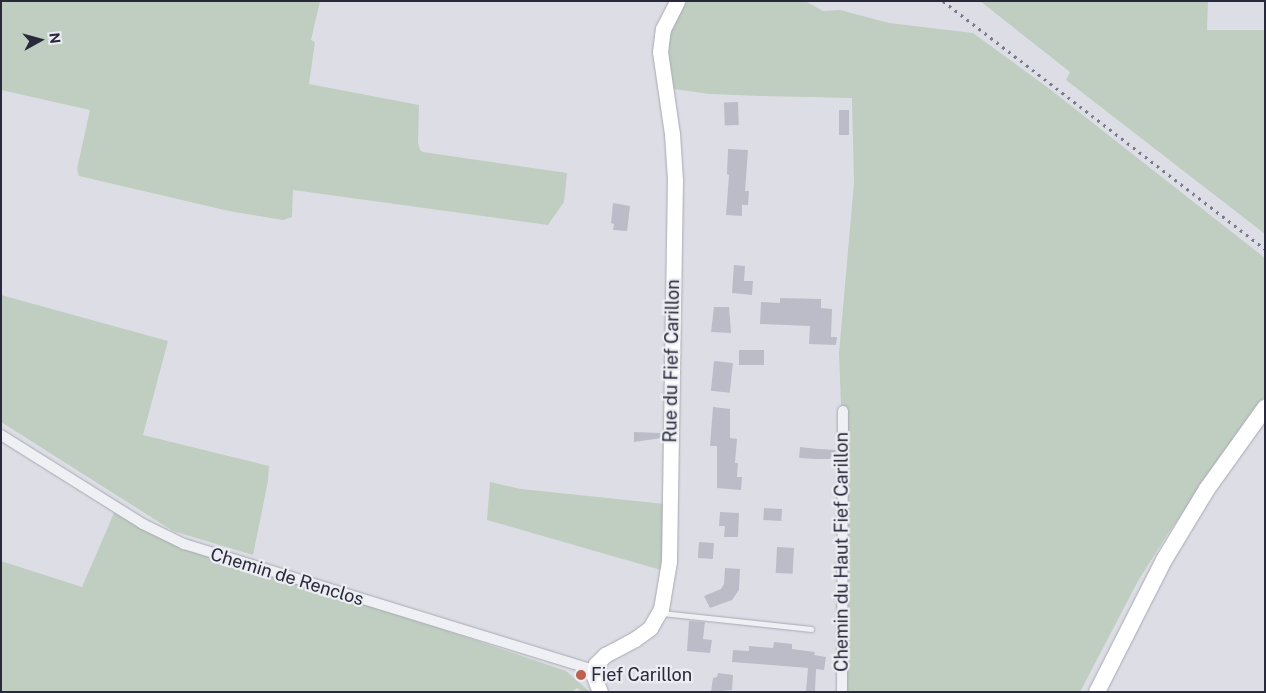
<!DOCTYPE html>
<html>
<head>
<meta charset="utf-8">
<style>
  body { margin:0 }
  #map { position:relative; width:1266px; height:693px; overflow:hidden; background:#dddee5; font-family:"Public Sans",sans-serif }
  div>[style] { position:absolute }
  .green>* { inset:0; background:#bfcec0 }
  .building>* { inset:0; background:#bbbcc7; transform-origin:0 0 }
  .roads { filter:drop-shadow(0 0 1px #a7a8b2) drop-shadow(0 0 1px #a7a8b2) }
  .lane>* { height:5px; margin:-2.5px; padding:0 2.5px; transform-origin:2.5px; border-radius:2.5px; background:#eff0f4 }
  .street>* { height:10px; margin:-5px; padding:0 5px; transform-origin:5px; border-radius:5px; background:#eff0f4 }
  .secondary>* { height:15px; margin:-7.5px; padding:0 7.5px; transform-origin:7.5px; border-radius:7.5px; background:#fff }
  .primary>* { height:16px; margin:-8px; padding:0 8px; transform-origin:8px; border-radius:8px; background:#fff }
  .rail>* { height:3px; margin-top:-1.5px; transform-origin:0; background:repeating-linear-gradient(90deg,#787a8d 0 2.5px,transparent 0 7.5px) }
  .dots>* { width:14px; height:14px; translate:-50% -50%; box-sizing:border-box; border:2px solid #ecedf3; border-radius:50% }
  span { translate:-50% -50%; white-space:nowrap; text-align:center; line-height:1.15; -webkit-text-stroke:4.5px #ecedf3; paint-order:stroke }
  .street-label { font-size:18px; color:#28293a }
  .poi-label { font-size:18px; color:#28293a }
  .left { translate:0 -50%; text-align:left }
  .frame { position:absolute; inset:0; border:2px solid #28293a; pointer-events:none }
  .north { position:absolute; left:15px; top:15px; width:50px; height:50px; -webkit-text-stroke:4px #ecedf3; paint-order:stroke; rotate:83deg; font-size:14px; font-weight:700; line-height:20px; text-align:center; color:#28293a }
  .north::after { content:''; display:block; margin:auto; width:18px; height:22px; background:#28293a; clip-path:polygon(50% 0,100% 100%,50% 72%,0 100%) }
</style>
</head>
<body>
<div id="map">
  <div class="green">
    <div style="clip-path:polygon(1px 1px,320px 1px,311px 40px,315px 42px,309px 84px,419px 105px,418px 143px,420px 150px,423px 152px,567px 173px,564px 202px,548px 225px,293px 190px,292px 217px,283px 220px,229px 211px,79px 176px,77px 169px,90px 110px,1px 90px)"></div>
    <div style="clip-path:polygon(687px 1px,805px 1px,823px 11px,840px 10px,889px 23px,973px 33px,1047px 87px,1265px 258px,1265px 397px,1169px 532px,1138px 581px,1080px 692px,845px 692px,846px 411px,841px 405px,839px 353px,854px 183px,852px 98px,761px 96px,710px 94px,674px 89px,670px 64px,669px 41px,672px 27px)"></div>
    <div style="clip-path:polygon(980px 1px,1208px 1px,1207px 30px,1265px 30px,1265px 234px,1066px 80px,1070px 72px)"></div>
    <div style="clip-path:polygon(1px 295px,168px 341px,143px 435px,269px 466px,268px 481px,253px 555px,173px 531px,1px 422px)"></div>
    <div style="clip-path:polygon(490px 482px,521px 489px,665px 504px,661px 570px,487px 520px)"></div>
    <div style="clip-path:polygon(114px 513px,165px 540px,276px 578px,395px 613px,566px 671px,590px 692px,582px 692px,577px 688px,572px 692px,1px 691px,1px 561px,82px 587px)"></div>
  </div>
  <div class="building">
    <div style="left:738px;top:102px;width:23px;height:14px;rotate:88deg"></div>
    <div style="left:839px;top:110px;width:10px;height:25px"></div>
    <div style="clip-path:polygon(728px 149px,748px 150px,745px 191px,749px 191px,748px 205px,742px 205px,742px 216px,726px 215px,729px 175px,727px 174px)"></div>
    <div style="clip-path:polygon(613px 203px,630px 206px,627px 231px,613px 230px,614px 224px,611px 223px)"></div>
    <div style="clip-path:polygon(734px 265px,745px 266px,744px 281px,753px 281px,752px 295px,732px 293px)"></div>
    <div style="clip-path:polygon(780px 298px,821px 299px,821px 308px,832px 309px,831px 337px,837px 337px,836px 345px,809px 344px,810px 326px,760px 324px,761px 302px,780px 303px)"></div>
    <div style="clip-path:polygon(714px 307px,729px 307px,731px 333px,711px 332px)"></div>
    <div style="left:739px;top:350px;width:25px;height:15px"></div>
    <div style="left:714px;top:361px;width:19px;height:30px;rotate:6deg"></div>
    <div style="clip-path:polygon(713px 407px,730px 409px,730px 438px,737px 439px,735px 463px,738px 463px,737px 477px,742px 477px,741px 490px,717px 488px,717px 446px,710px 446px)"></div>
    <div style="clip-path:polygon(634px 432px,662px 433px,662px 438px,634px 442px)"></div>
    <div style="clip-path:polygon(800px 447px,818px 449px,836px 450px,830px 459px,817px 459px,799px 458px)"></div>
    <div style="left:764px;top:508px;width:18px;height:12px;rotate:3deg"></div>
    <div style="clip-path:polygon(720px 512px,739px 513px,738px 537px,724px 537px,725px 526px,719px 526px)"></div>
    <div style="left:699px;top:542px;width:15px;height:16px;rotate:4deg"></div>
    <div style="left:777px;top:547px;width:17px;height:26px;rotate:3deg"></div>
    <div style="clip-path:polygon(725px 568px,740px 569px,739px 590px,732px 600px,710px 608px,704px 596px,721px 589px,724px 584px)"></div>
    <div style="clip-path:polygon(689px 621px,705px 622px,703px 639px,712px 640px,710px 653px,687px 651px)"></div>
    <div style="clip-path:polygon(774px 642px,792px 644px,792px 649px,815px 652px,814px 655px,826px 657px,824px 670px,816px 669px,815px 692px,806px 692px,808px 668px,732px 662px,733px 650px,749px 651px,749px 646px,773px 648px)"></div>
    <div style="clip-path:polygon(718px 673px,733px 675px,732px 690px,711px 692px,713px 678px,717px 677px)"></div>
  </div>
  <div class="roads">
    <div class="lane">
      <div style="left:662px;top:613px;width:150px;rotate:6.1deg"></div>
    </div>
    <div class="street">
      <div style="left:1px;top:435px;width:168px;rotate:32.1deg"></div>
      <div style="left:143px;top:524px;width:46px;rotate:26deg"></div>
      <div style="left:184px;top:544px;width:428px;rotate:17.1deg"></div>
      <div style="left:842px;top:692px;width:281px;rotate:-89.8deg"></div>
    </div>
    <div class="secondary">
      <div style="left:600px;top:692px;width:17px;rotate:-111deg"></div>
      <div style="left:594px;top:676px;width:12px;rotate:-81deg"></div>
      <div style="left:596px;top:664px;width:13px;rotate:-45deg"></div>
      <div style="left:605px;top:655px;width:34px;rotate:-28deg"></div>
      <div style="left:635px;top:639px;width:19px;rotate:-36deg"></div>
      <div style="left:650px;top:628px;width:22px;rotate:-60deg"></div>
      <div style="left:661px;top:609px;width:49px;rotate:-80.5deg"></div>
      <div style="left:669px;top:561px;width:381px;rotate:-89.1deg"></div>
      <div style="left:675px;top:180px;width:46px;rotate:-93.7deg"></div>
      <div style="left:672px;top:134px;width:83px;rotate:-98.3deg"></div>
      <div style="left:660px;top:52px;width:23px;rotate:-83deg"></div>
      <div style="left:663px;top:29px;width:31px;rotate:-63deg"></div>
    </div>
    <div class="primary">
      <div style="left:1097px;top:692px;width:148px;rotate:-63.1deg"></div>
      <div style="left:1164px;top:560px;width:83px;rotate:-58.8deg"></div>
      <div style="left:1207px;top:489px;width:100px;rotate:-54.4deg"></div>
    </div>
  </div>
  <div class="rail">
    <div style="left:943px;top:1px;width:406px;rotate:37.6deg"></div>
  </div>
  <div class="dots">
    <div style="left:581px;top:675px;background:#be604e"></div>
  </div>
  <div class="street-label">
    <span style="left:672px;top:361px;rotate:-89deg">Rue du Fief Carillon</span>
    <span style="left:842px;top:552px;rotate:-90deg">Chemin du Haut Fief Carillon</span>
    <span style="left:287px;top:577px;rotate:17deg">Chemin de Renclos</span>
  </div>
  <div class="poi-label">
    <span class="left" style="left:591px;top:675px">Fief Carillon</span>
  </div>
  <div class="frame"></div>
  <div class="north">N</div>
</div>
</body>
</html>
